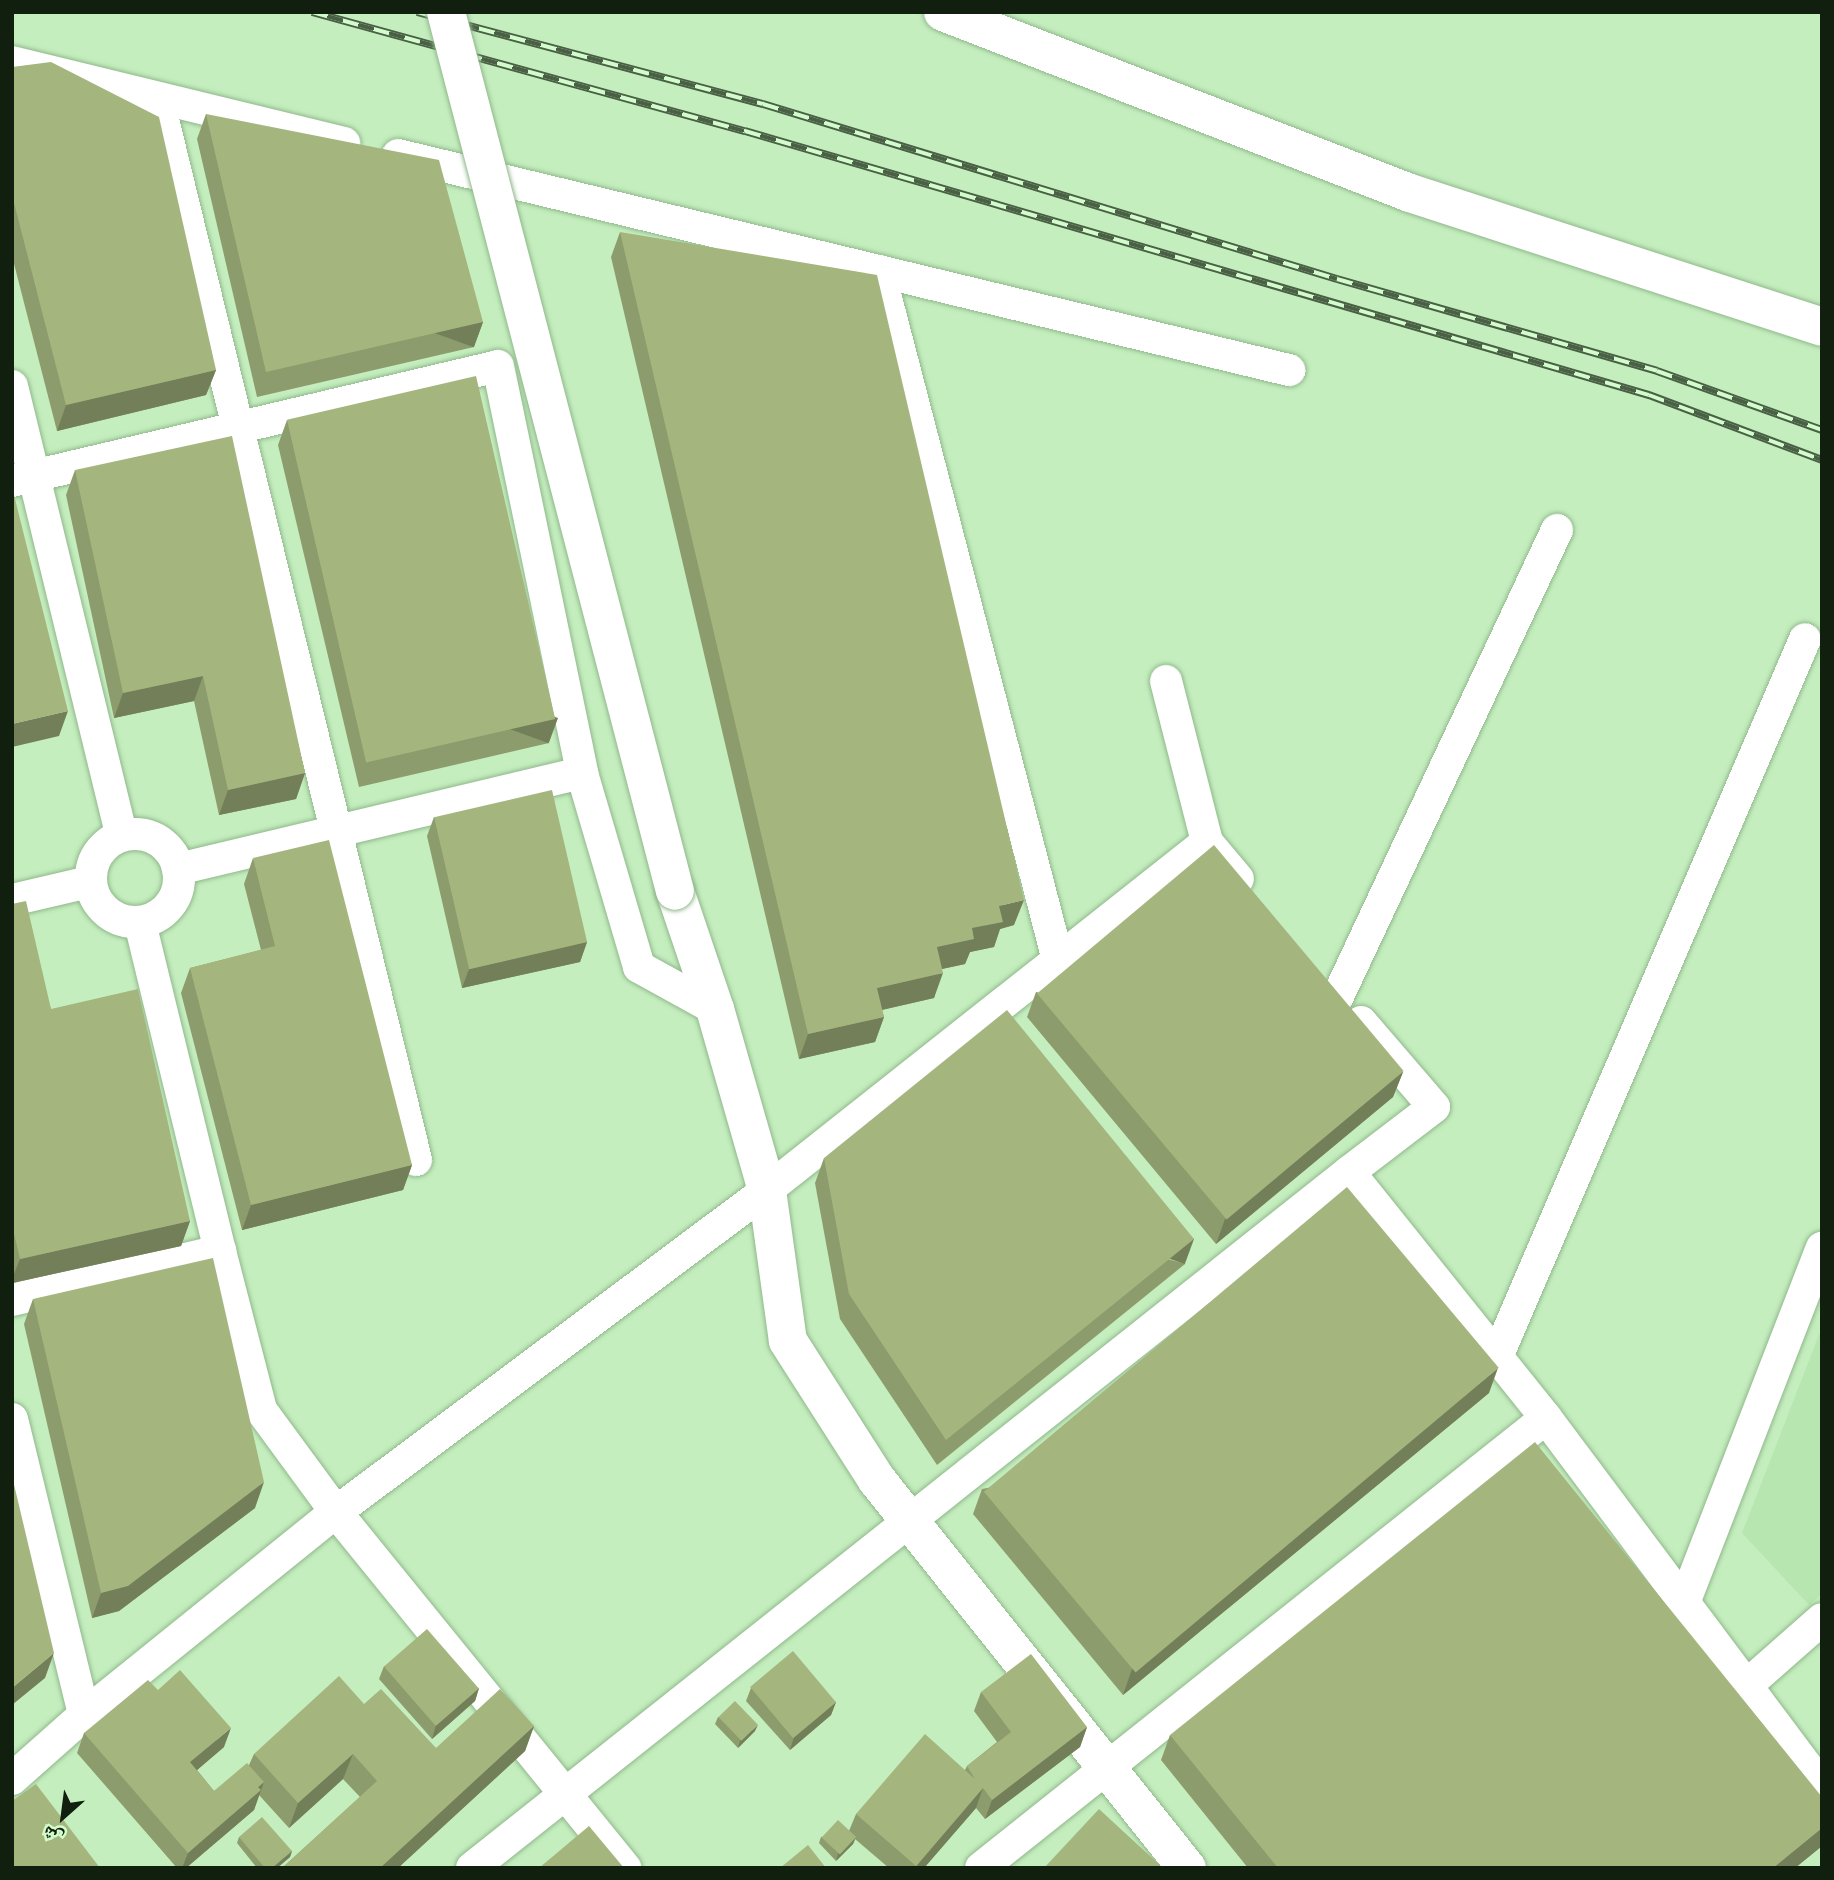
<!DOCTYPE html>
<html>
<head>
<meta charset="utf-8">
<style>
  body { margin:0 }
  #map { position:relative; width:1834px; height:1880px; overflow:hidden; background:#c5eebf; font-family:Poppins,"Noto Naskh Arabic",sans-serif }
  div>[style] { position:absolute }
  .built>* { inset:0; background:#b7e6b1 }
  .roads { filter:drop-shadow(0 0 2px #90b88b) drop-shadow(0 0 2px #90b88b) }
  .minor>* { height:32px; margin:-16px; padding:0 16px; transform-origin:16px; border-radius:16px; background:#fff }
  .minor>.ring { margin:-16px; padding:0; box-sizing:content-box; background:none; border:32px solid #fff; border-radius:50% }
  .secondary>* { height:38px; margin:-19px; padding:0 19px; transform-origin:19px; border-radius:19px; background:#fff }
  .rail>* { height:8px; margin-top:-4px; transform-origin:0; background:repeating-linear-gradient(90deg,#d2fccc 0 16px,#496045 0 32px); box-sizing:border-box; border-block:2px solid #496045 }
  .bridges { filter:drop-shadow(0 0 2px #90b88b) drop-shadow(0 0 2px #90b88b) }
  .secondary-bridge>* { height:38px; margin:-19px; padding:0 19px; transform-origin:19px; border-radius:19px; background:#fff }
  .wall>* { inset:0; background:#8d9c6c }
  .shaded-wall>* { inset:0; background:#737f58; transform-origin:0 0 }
  .building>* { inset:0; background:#a4b57e; transform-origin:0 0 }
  span { translate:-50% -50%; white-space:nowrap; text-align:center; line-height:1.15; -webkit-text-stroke:5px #d2fccc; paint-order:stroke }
  .frame { position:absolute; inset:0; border:14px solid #101f0e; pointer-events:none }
  .north { position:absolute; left:28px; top:1782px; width:70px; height:70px; -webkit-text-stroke:5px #d2fccc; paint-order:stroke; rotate:208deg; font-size:19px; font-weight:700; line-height:28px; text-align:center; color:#101f0e }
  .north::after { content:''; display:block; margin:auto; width:24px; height:32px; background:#101f0e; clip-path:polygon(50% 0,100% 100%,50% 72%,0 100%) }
</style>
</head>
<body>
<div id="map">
  <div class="built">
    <div style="clip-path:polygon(1822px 1327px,1822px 1594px,1809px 1605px,1742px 1533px)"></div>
  </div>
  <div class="roads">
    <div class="minor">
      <div style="left:12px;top:62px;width:342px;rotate:13.7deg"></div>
      <div style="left:158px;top:99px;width:1092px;rotate:76.33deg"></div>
      <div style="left:398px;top:155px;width:917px;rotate:13.57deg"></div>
      <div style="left:879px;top:271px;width:712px;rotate:75.44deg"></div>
      <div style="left:12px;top:386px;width:461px;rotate:76.3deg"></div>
      <div style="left:12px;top:481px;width:499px;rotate:-13.3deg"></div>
      <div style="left:498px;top:366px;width:416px;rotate:78.3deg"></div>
      <div style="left:582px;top:773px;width:202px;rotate:73.6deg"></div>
      <div style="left:639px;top:967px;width:87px;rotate:28.9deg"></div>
      <div style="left:1166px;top:681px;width:166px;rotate:75.7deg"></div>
      <div class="ring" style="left:91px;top:834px;width:56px;height:56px"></div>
      <div style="left:178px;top:869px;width:415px;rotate:-13.4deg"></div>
      <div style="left:12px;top:900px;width:79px;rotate:-13.2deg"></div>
      <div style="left:1338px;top:996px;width:515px;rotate:-64.83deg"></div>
      <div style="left:1361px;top:1022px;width:112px;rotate:49.3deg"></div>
      <div style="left:1434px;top:1107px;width:107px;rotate:142.6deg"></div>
      <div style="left:1349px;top:1172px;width:315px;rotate:51.3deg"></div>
      <div style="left:1546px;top:1418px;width:461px;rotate:53.2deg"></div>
      <div style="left:220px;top:1251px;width:164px;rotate:75.5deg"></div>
      <div style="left:261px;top:1410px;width:127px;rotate:53.7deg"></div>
      <div style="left:336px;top:1512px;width:459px;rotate:50.9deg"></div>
      <div style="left:12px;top:1300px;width:214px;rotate:-13.3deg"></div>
      <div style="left:220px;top:1251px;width:338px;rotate:-103.7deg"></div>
      <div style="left:1497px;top:1357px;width:781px;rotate:-66.78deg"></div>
      <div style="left:12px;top:1419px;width:305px;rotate:76.3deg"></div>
      <div style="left:1684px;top:1603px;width:381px;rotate:-68.8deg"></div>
      <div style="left:1746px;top:1686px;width:101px;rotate:-41.4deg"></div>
      <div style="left:12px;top:1779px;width:96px;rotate:-41.6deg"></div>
      <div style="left:84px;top:1715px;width:324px;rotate:-38.9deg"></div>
      <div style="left:336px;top:1512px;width:538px;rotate:-36.76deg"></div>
      <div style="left:767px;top:1190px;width:561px;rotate:-38.34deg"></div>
      <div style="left:1207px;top:842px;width:48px;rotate:50deg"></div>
      <div style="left:472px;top:1868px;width:1120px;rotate:-38.44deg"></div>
      <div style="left:981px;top:1868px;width:722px;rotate:-38.54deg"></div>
    </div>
    <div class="secondary">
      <div style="left:943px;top:12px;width:501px;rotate:21.19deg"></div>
      <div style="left:1410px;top:193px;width:433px;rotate:18deg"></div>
      <div style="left:675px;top:891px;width:125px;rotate:71.3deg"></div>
      <div style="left:715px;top:1009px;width:188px;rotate:74deg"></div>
      <div style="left:767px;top:1190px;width:152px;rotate:82.1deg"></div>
      <div style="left:788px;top:1341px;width:165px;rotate:57.4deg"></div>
      <div style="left:877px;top:1480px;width:497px;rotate:51.4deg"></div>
    </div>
  </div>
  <div class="rail">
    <div style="left:312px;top:12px;width:449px;rotate:15.4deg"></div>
    <div style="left:745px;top:131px;width:942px;rotate:16.28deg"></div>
    <div style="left:1649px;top:395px;width:185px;rotate:20.6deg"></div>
    <div style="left:417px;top:12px;width:358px;rotate:14.9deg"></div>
    <div style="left:763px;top:104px;width:600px;rotate:16.96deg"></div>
    <div style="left:1337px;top:279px;width:333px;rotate:16deg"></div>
    <div style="left:1657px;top:371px;width:175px;rotate:19.7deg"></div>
  </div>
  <div class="bridges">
    <div class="secondary-bridge">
      <div style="left:446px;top:12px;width:908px;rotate:75.4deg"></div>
    </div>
  </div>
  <div class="wall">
    <div style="clip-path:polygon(12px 67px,216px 370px,206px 395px,57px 431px,12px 256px)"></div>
    <div style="clip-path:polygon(206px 114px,483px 322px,474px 347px,257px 397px,197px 139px)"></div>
    <div style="clip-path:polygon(620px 232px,1014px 925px,1000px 929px,994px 947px,970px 952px,965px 964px,942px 969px,934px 998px,882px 1010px,884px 1017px,875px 1042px,799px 1059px,611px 257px)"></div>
    <div style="clip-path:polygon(287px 420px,549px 743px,359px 787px,278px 445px)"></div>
    <div style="clip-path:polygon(75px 470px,305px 773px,296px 799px,219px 815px,194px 701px,114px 718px,66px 495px)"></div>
    <div style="clip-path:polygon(434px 817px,587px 942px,580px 962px,462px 988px,427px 836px)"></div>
    <div style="clip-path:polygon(253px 858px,412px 1165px,403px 1190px,242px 1230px,181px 993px,190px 968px,261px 950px,244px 884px)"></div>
    <div style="clip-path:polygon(12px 904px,51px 1009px,190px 1221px,181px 1246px,12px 1283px)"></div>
    <div style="clip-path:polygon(1036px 992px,1403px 1072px,1393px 1097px,1216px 1244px,1027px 1017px)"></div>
    <div style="clip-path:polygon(824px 1158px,1185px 1264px,937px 1465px,840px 1319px,815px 1183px)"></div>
    <div style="clip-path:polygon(33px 1299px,255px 1508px,119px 1611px,92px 1618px,24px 1324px)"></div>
    <div style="clip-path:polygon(1489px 1393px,1123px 1695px,973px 1514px,982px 1489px)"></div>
    <div style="clip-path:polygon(384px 1666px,479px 1688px,475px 1701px,432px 1739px,379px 1679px)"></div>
    <div style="clip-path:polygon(751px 1688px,836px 1702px,831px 1715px,790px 1750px,746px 1701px)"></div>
    <div style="clip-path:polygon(158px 1690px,224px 1747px,197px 1770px,214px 1791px,249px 1765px,254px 1754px,364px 1704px,436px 1748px,534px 1726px,525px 1751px,398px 1868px,282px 1868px,360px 1797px,343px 1779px,289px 1828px,259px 1795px,254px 1810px,186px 1868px,177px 1868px,77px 1753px,84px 1733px)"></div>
    <div style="clip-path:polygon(981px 1692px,1087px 1727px,1080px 1747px,985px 1819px,976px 1808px,924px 1868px,889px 1868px,855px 1839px,853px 1844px,836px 1861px,819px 1843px,821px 1837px,849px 1831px,856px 1814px,965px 1770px,967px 1766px,997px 1742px,974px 1711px)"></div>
    <div style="clip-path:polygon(718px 1717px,755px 1731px,738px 1748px,715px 1724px)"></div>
    <div style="clip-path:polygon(1170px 1735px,1822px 1797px,1822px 1846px,1795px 1868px,1248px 1868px,1161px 1760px)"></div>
    <div style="clip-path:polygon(239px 1837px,292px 1851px,290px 1857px,277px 1868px,257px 1868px,237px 1843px)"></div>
  </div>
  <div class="shaded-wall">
    <div style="left:483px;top:322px;width:27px;height:223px;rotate:110deg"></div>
    <div style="clip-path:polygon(216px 370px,206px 395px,57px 431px,66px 405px)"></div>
    <div style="clip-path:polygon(203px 676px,194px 701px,114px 718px,123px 693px)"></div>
    <div style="clip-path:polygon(68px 711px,59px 736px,12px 747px,12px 724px)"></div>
    <div style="left:558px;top:718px;width:27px;height:195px;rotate:110deg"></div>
    <div style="clip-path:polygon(305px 773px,296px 799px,219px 815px,228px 790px)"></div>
    <div style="clip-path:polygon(1024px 900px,1014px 925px,1000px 929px,994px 947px,970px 952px,965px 964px,928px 972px,937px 947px,972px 928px,999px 906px)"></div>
    <div style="clip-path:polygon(587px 942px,580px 962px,462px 988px,469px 969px)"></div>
    <div style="clip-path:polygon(943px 973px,934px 998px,868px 1013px,877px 988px)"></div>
    <div style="clip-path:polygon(884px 1017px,875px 1042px,799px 1059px,808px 1034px)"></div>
    <div style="clip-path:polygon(1403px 1072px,1393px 1097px,1216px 1244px,1225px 1219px)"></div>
    <div style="clip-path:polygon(412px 1165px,403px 1190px,242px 1230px,251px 1205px)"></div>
    <div style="clip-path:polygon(190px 1221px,181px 1246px,12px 1283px,12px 1279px,20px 1259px)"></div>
    <div style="left:1194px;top:1239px;width:27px;height:319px;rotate:110deg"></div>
    <div style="clip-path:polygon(1498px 1368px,1489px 1393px,1123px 1695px,1132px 1669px)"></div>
    <div style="clip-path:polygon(264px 1482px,255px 1508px,119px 1611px,92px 1618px,101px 1593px)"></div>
    <div style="clip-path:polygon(54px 1653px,45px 1678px,12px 1705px,12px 1688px)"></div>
    <div style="clip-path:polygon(479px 1688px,475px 1701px,432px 1739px,436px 1725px)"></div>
    <div style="clip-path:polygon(836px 1702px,831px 1715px,790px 1750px,794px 1737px)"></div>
    <div style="clip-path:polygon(758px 1725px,755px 1731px,738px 1748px,740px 1741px)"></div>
    <div style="clip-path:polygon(534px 1726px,525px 1751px,398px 1868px,380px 1868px)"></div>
    <div style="clip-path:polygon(1087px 1727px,1080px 1747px,985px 1819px,992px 1800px)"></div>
    <div style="clip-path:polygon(231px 1728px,224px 1747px,183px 1782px,190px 1762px)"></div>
    <div style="clip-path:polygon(353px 1754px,343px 1779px,289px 1828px,298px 1803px)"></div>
    <div style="clip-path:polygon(264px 1782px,254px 1810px,186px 1868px,182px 1868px,188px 1853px)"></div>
    <div style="clip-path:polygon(983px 1788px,976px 1808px,924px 1868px,915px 1868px)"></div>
    <div style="clip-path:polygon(1822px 1828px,1822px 1846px,1795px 1868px,1773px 1868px)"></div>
    <div style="clip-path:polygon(856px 1837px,853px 1844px,836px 1861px,838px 1854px)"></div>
    <div style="clip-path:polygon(292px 1851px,290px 1857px,277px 1868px,272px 1868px)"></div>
  </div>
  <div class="building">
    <div style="clip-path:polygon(51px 62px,159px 117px,216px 370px,66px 405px,12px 195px,12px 67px)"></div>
    <div style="clip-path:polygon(206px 114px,439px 160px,483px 322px,266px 372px)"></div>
    <div style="clip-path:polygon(620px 232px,877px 275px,1024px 900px,999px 906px,1003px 922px,972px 928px,974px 939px,937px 947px,943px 973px,877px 988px,884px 1017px,808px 1034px)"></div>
    <div style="left:476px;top:376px;width:352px;height:194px;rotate:77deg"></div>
    <div style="clip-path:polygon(232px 436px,305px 773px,228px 790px,203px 676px,123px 693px,75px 470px)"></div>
    <div style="clip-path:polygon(12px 487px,68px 711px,12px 724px)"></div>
    <div style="left:552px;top:790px;width:156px;height:121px;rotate:77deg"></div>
    <div style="clip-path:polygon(329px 840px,412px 1165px,251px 1205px,190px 968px,275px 946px,253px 858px)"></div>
    <div style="left:1214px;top:845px;width:295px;height:231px;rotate:50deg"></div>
    <div style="clip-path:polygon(26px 901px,51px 1009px,138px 989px,190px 1221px,20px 1259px,12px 1225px,12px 904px)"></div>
    <div style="clip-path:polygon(1007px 1010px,1194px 1239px,946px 1440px,849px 1294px,824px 1158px)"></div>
    <div style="left:1347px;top:1187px;width:236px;height:474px;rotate:50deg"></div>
    <div style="clip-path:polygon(213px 1258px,264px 1482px,128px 1586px,101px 1593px,33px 1299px)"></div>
    <div style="clip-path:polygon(1535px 1442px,1822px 1797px,1822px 1828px,1773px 1868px,1278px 1868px,1170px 1735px)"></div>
    <div style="clip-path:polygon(12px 1476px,54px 1653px,12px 1688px)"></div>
    <div style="left:427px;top:1629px;width:79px;height:57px;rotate:49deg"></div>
    <div style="left:793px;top:1651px;width:67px;height:56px;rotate:50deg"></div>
    <div style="clip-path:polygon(1031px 1654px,1087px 1727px,992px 1800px,983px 1788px,916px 1866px,856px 1814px,925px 1734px,975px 1779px,967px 1766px,1011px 1732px,981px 1692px)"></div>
    <div style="clip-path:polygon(180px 1670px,231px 1728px,190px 1762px,214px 1791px,247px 1763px,264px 1782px,258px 1787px,261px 1790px,188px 1853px,84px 1733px,148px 1680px,158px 1690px)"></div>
    <div style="clip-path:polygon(339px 1676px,364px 1704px,381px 1689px,436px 1748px,500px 1689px,534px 1726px,380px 1868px,282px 1868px,377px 1781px,353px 1754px,298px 1803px,254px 1754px)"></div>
    <div style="left:735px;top:1701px;width:33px;height:23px;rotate:46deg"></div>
    <div style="clip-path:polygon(36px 1784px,100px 1868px,12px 1868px,12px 1801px)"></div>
    <div style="clip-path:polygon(1099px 1809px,1163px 1868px,1044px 1868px)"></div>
    <div style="clip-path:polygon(262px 1817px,292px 1851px,272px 1868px,265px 1868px,239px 1837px)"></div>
    <div style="left:838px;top:1820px;width:25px;height:24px;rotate:43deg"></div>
    <div style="clip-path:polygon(589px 1826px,624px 1868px,539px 1868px)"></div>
    <div style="clip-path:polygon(808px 1845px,826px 1868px,780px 1868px)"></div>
  </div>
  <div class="frame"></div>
  <div class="north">ش</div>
</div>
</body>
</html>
